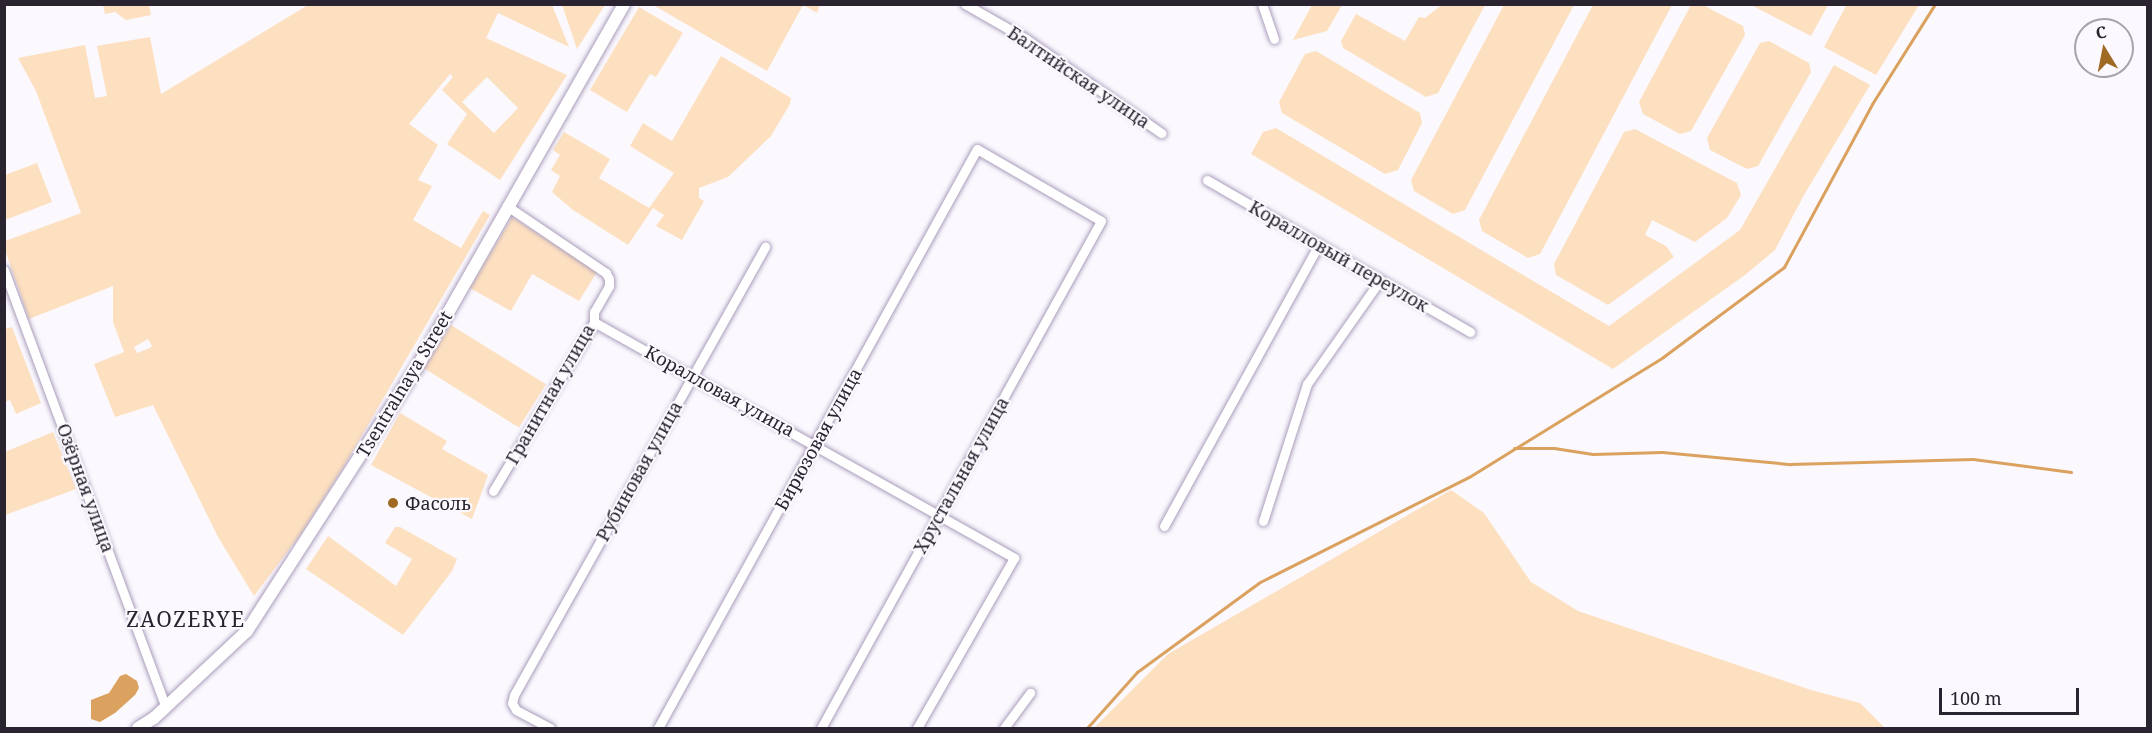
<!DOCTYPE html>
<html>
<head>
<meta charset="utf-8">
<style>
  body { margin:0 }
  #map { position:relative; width:2152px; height:733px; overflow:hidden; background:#fbf8fe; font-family:"Noto Serif",serif }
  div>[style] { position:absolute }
  .green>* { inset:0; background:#fde0c0; transform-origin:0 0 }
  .water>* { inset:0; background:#dba25f }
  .stream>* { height:3px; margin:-1.5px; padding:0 1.5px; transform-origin:1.5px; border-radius:1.5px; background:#dba25f }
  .roads { filter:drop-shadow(0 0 2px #ab9dbb) drop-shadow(0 0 2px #ab9dbb) }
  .minor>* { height:9px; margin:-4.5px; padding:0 4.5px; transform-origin:4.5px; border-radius:4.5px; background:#fff }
  .major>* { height:12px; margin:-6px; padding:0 6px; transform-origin:6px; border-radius:6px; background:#fff }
  .dots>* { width:16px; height:16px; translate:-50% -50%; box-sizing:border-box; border:3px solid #fbf8fe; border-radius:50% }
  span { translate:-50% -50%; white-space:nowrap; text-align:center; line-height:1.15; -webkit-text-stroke:4.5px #fbf8fe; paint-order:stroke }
  .street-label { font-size:18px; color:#29242f }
  .poi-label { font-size:18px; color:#29242f }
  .left { translate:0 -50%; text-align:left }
  .quarter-label { font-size:21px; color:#29242f; letter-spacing:1.5px }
  .frame { position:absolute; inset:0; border:6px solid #29242f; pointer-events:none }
  .north { position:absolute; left:2074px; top:18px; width:60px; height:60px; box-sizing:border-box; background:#fbf8fe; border:2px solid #a7a3ab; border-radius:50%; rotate:350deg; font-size:16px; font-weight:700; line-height:24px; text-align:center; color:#29242f }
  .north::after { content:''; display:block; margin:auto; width:21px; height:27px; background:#9f6a23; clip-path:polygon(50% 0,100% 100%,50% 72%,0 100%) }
  .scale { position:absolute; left:1939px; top:688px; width:140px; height:27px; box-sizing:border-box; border:3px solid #29242f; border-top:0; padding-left:8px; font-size:18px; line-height:21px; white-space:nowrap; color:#29242f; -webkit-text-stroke:4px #fbf8fe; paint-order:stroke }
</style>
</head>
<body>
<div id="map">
  <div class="green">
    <div style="clip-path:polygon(1443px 4px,1485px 5px,1438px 93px,1426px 97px,1343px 48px,1341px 41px,1356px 14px,1405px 41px,1419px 17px,1425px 18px)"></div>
    <div style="clip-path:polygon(1847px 4px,1919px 5px,1876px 75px,1824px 47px)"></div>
    <div style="clip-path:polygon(103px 5px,149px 5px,151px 15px,126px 20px,115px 12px,105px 14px)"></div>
    <div style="clip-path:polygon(evenodd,308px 5px,552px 5px,569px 47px,498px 13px,486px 38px,567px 75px,500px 180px,447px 144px,467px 114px,442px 90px,453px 77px,450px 74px,409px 124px,438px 145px,418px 180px,432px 186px,413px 220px,461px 248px,483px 211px,490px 215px,344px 466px,300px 535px,254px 596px,218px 537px,153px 405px,115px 417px,94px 364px,124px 352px,113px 322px,113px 286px,29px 319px,5px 250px,5px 241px,81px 213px,36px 91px,18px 58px,85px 45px,95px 98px,107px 96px,97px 46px,150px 37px,161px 94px,308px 5px,487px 77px,518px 108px,494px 133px,462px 102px,487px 77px,308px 5px,148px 339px,152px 346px,150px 348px,137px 353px,134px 347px,148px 339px)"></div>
    <div style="clip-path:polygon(562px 5px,605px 5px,577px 49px,573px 37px)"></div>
    <div style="clip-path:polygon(653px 5px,820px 4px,820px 5px,817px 13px,803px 5px,767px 71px)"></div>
    <div style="clip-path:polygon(1312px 5px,1342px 5px,1327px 31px,1293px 40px)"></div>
    <div style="clip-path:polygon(1504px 5px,1574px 5px,1465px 210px,1453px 214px,1414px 191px,1411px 180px)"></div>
    <div style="clip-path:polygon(1593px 5px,1672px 5px,1540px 254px,1528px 258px,1482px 231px,1479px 220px)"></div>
    <div style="clip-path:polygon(1691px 5px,1703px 5px,1743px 26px,1745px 35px,1691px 131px,1680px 134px,1643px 114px,1639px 102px)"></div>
    <div style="clip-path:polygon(1751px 5px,1828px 4px,1828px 5px,1811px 36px)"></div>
    <div style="clip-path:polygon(639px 7px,683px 33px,656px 77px,650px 74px,627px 112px,590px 90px)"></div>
    <div style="clip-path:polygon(1769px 41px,1809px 63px,1811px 72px,1758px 166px,1747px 169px,1710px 150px,1707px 138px,1760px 43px)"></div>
    <div style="clip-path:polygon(1316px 51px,1420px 113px,1422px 123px,1398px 170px,1385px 174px,1282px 113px,1279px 102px,1305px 54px)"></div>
    <div style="clip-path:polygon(721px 56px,791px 98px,790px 104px,771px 136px,728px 177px,699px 188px,699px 198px,704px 201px,682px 240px,656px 226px,664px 215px,653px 208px,628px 245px,573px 210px,552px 192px,560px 176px,551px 170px,560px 155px,553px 150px,564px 132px,610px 159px,599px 178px,649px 208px,674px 173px,630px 146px,643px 123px,672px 141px)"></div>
    <div style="clip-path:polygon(1834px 65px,1870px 85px,1804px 195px,1775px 250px,1745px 275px,1613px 369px,1251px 154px,1263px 132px,1276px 128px,1609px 326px,1740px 230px)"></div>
    <div style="clip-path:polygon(1635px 129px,1737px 183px,1741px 195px,1727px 218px,1695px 242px,1652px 220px,1645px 235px,1666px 246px,1674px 257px,1608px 305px,1556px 275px,1554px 264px,1624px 132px)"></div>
    <div style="clip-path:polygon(37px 163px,52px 202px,5px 220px,5px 175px)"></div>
    <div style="clip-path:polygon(512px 217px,597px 272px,579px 301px,532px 274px,511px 311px,470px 288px)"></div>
    <div style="left:451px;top:325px;width:112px;height:51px;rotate:32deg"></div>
    <div style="clip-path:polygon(12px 327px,41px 403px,16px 414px,10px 400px,4px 402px,5px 329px)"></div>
    <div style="clip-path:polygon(400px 413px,447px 441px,442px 449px,488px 475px,472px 519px,371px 465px)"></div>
    <div style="clip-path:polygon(53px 432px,76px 489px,5px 515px,5px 452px)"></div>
    <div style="clip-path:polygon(1451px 490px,1484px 513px,1531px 582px,1578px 611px,1811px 690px,1860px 703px,1885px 728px,1094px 728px,1168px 654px)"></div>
    <div style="clip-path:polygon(395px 527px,400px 527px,457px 559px,452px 571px,403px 635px,306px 569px,328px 536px,396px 586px,412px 559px,385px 543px)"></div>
  </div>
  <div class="water">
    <div style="clip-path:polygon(126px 674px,137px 681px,139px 688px,135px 695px,115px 713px,100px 722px,91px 719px,91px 700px,109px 693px,120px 676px)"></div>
  </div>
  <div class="stream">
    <div style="left:1514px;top:448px;width:40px"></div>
    <div style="left:1554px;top:448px;width:39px;rotate:9deg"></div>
    <div style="left:1593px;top:454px;width:69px;rotate:-1.7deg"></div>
    <div style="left:1662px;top:452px;width:129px;rotate:5.4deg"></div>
    <div style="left:1790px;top:464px;width:183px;rotate:-1.6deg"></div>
    <div style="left:1973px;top:459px;width:99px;rotate:7.6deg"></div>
    <div style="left:1087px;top:728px;width:75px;rotate:-48.2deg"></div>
    <div style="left:1137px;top:672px;width:152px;rotate:-36.2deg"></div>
    <div style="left:1260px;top:582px;width:234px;rotate:-26.7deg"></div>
    <div style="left:1469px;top:477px;width:228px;rotate:-31.7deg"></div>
    <div style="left:1663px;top:357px;width:151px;rotate:-36.6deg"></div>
    <div style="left:1784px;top:267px;width:185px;rotate:-61.6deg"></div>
    <div style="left:1872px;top:104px;width:118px;rotate:-57.8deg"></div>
  </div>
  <div class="roads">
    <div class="minor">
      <div style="left:965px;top:4px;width:70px;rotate:29.8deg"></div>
      <div style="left:1026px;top:39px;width:165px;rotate:34.8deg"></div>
      <div style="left:1262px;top:4px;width:37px;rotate:71deg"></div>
      <div style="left:1207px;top:180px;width:304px;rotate:30deg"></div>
      <div style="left:4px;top:270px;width:466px;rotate:69.7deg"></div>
      <div style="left:594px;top:322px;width:482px;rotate:29.3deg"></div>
      <div style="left:1014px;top:558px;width:196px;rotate:119.7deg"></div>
      <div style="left:493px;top:491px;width:197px;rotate:-59.1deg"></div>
      <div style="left:594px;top:322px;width:10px;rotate:-90deg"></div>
      <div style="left:594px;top:312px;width:30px;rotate:-60deg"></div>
      <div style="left:609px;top:286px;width:7px;rotate:-90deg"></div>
      <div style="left:609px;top:279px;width:7px;rotate:-117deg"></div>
      <div style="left:606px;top:273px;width:120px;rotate:-145.9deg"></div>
      <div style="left:1263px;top:521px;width:144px;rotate:-72.2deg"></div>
      <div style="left:1307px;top:384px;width:127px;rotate:-54.9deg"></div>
      <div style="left:1164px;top:526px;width:322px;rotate:-61.2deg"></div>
      <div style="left:550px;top:728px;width:38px;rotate:-152deg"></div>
      <div style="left:516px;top:710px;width:8px;rotate:-120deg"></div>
      <div style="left:512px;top:703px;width:8px;rotate:-76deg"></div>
      <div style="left:514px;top:695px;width:514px;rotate:-60.74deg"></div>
      <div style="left:658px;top:728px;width:661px;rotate:-61.15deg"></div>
      <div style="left:977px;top:149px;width:143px;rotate:30.1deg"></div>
      <div style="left:1101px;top:221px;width:579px;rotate:118.91deg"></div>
      <div style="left:1004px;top:728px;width:44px;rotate:-53.4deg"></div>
    </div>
    <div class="major">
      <div style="left:138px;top:728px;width:19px;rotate:-32deg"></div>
      <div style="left:154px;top:718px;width:127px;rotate:-43.1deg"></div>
      <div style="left:247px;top:631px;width:312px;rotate:-57.2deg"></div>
      <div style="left:416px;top:369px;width:420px;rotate:-60.3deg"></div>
    </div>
  </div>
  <div class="dots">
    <div style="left:393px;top:503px;background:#9f6a23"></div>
  </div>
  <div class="street-label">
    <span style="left:1079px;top:77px;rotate:34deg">Балтийская улица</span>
    <span style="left:1339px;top:256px;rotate:30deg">Коралловый переулок</span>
    <span style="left:404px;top:384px;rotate:-59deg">Tsentralnaya Street</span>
    <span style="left:720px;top:391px;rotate:29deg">Коралловая улица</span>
    <span style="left:550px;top:394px;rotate:-60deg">Гранитная улица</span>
    <span style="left:818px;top:439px;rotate:-61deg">Бирюзовая улица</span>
    <span style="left:639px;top:471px;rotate:-61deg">Рубиновая улица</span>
    <span style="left:961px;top:475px;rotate:-61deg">Хрустальная улица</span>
    <span style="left:86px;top:488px;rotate:70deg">Озёрная улица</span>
  </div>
  <div class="poi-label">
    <span class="left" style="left:405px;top:503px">Фасоль</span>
  </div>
  <div class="quarter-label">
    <span style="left:186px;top:619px">ZAOZERYE</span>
  </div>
  <div class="frame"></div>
  <div class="north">С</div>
  <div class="scale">100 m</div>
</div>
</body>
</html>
